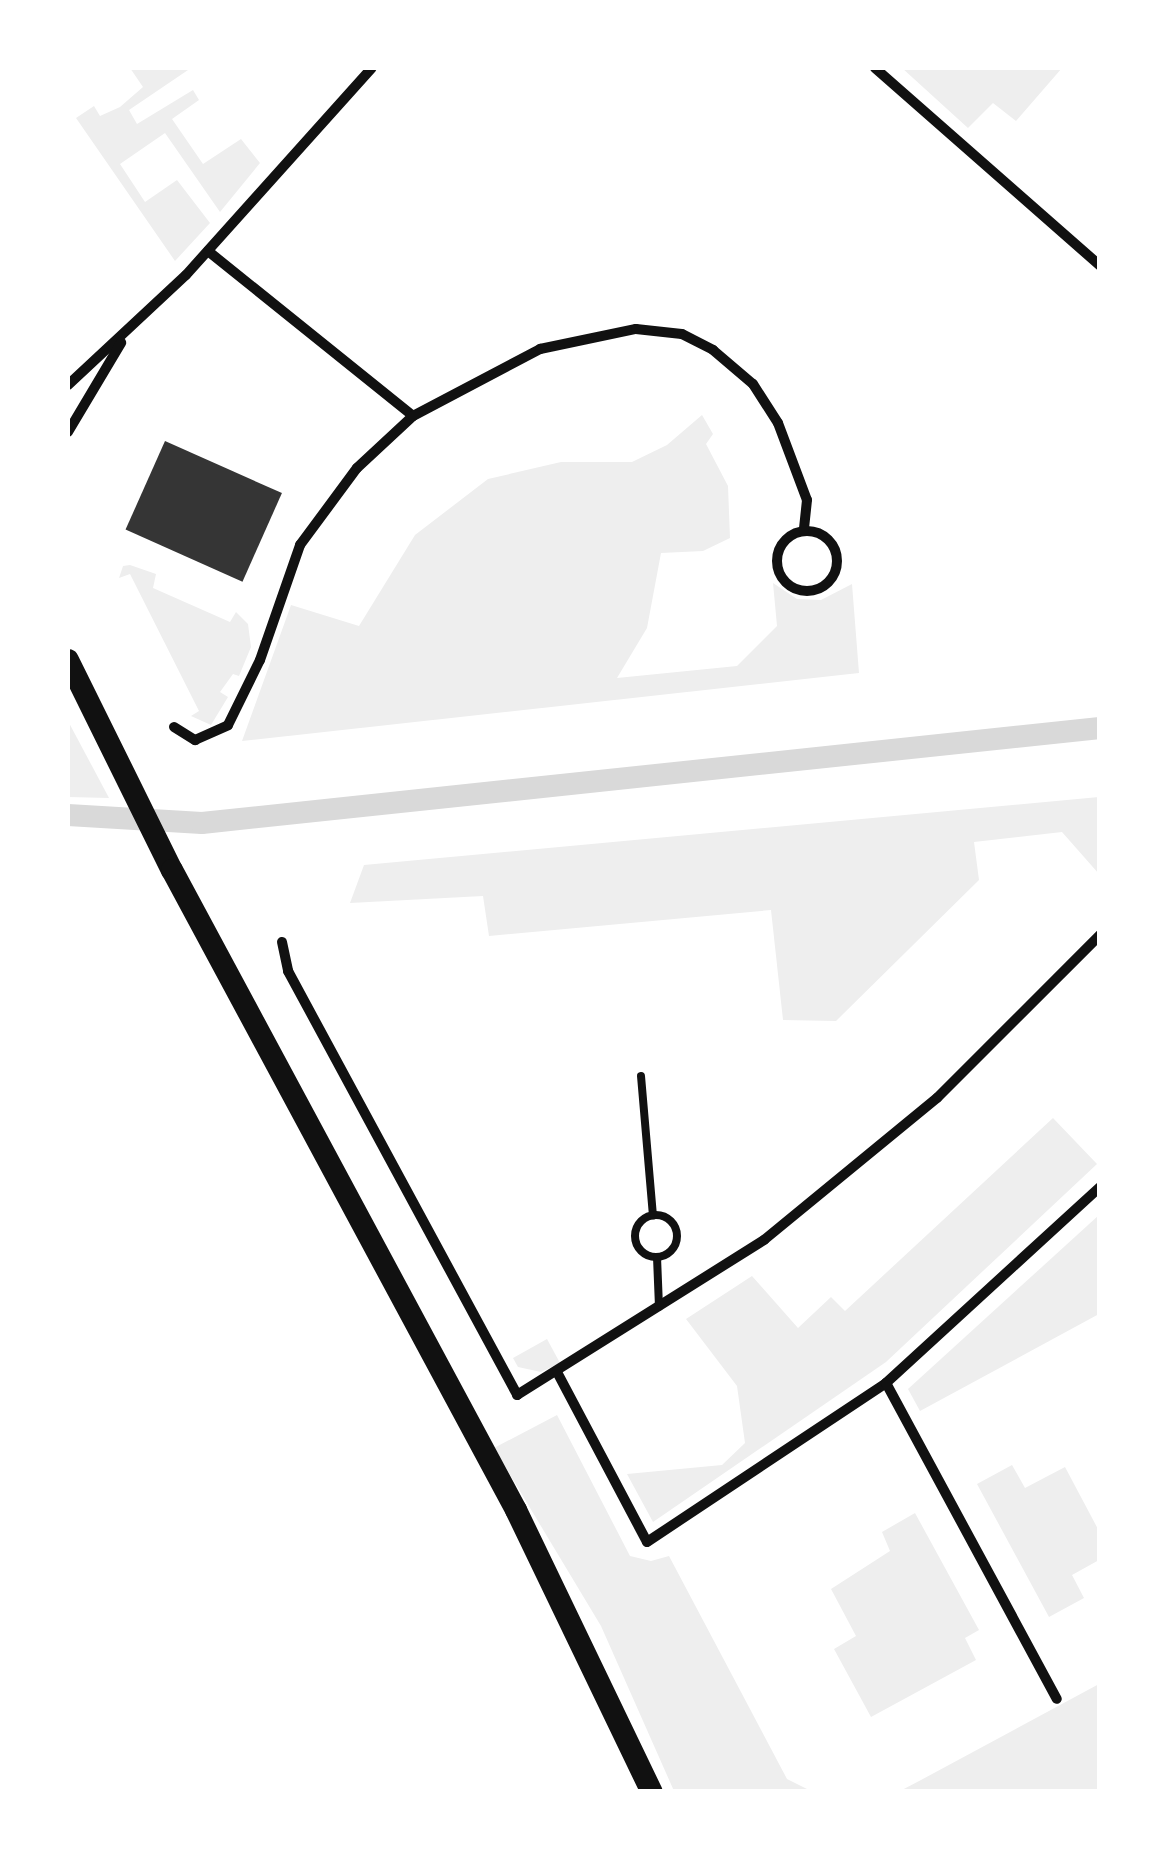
<!DOCTYPE html>
<html>
<head>
<meta charset="utf-8">
<style>
  body { margin:0 }
  #map { position:relative; width:1167px; height:1859px; overflow:hidden; background:#fff; font-family:"Titillium Web",sans-serif }
  div>[style] { position:absolute }
  .green>* { inset:0; background:#eee }
  .canal>* { height:22px; margin:-11px; padding:0 11px; transform-origin:11px; border-radius:11px; background:#d9d9d9 }
  .building>* { inset:0; background:#353535; transform-origin:0 0 }
  .service>* { height:8px; margin:-4px; padding:0 4px; transform-origin:4px; border-radius:4px; background:#111 }
  .service>.ring { margin:-4px; padding:0; box-sizing:content-box; background:none; border:8px solid #111; border-radius:50% }
  .minor>* { height:10px; margin:-5px; padding:0 5px; transform-origin:5px; border-radius:5px; background:#111 }
  .minor>.ring { margin:-5px; padding:0; box-sizing:content-box; background:none; border:10px solid #111; border-radius:50% }
  .primary>* { height:22px; margin:-11px; padding:0 11px; transform-origin:11px; border-radius:11px; background:#111 }
  span { translate:-50% -50%; white-space:nowrap; text-align:center; line-height:1.15; -webkit-text-stroke:10px #fff; paint-order:stroke }
  .frame { position:absolute; inset:0; border:70px solid #fff; pointer-events:none }
</style>
</head>
<body>
<div id="map">
  <div class="green">
    <div style="clip-path:polygon(130px 68px,191px 68px,129px 110px,137px 124px,193px 90px,199px 100px,172px 119px,203px 164px,241px 139px,260px 163px,220px 212px,165px 133px,120px 164px,145px 202px,177px 180px,210px 223px,175px 261px,76px 118px,94px 106px,100px 116px,120px 107px,143px 87px)"></div>
    <div style="clip-path:polygon(902px 68px,1062px 68px,1016px 121px,993px 103px,968px 128px)"></div>
    <div style="clip-path:polygon(702px 415px,713px 434px,706px 444px,728px 486px,730px 538px,703px 551px,661px 553px,647px 628px,617px 678px,737px 666px,777px 626px,773px 583px,797px 599px,821px 600px,852px 584px,859px 673px,242px 741px,291px 605px,359px 626px,415px 535px,488px 479px,561px 462px,632px 462px,667px 445px)"></div>
    <div style="clip-path:polygon(130px 565px,156px 574px,153px 588px,230px 622px,236px 612px,248px 624px,251px 647px,239px 676px,233px 674px,220px 692px,228px 697px,211px 725px,191px 716px,199px 711px,130px 574px,119px 578px,123px 566px)"></div>
    <div style="clip-path:polygon(68px 721px,92px 766px,109px 798px,68px 797px)"></div>
    <div style="clip-path:polygon(1099px 797px,1099px 874px,1062px 832px,974px 842px,979px 880px,836px 1021px,783px 1020px,771px 910px,489px 936px,483px 896px,350px 903px,364px 865px)"></div>
    <div style="clip-path:polygon(1053px 1118px,1097px 1164px,886px 1362px,653px 1522px,627px 1474px,722px 1465px,745px 1443px,737px 1386px,686px 1319px,752px 1276px,798px 1328px,831px 1297px,845px 1311px)"></div>
    <div style="clip-path:polygon(1099px 1215px,1099px 1314px,920px 1411px,908px 1389px)"></div>
    <div style="clip-path:polygon(547px 1339px,560px 1363px,541px 1372px,518px 1367px,513px 1358px)"></div>
    <div style="clip-path:polygon(557px 1415px,630px 1556px,651px 1561px,669px 1556px,787px 1779px,811px 1791px,674px 1791px,601px 1626px,494px 1448px)"></div>
    <div style="clip-path:polygon(1012px 1465px,1025px 1488px,1065px 1467px,1099px 1531px,1099px 1560px,1072px 1575px,1084px 1598px,1049px 1617px,977px 1484px)"></div>
    <div style="clip-path:polygon(915px 1513px,979px 1630px,965px 1638px,976px 1660px,871px 1717px,834px 1649px,856px 1636px,831px 1589px,890px 1551px,882px 1532px)"></div>
    <div style="clip-path:polygon(1099px 1684px,1099px 1791px,900px 1791px,921px 1780px)"></div>
  </div>
  <div class="canal">
    <div style="left:68px;top:815px;width:134px;rotate:3.4deg"></div>
    <div style="left:202px;top:823px;width:903px;rotate:-6.04deg"></div>
  </div>
  <div class="building">
    <div style="left:165px;top:441px;width:128px;height:97px;rotate:24deg"></div>
  </div>
  <div class="service">
    <div style="left:641px;top:1076px;width:140px;rotate:85.1deg"></div>
    <div class="ring" style="left:635px;top:1215px;width:34px;height:34px"></div>
    <div style="left:657px;top:1257px;width:50px;rotate:87.7deg"></div>
  </div>
  <div class="minor">
    <div style="left:875px;top:68px;width:300px;rotate:41.3deg"></div>
    <div style="left:208px;top:251px;width:263px;rotate:38.8deg"></div>
    <div style="left:68px;top:385px;width:161px;rotate:-43deg"></div>
    <div style="left:186px;top:275px;width:278px;rotate:-48.1deg"></div>
    <div style="left:68px;top:432px;width:104px;rotate:-59.2deg"></div>
    <div class="ring" style="left:777px;top:531px;width:50px;height:50px"></div>
    <div style="left:174px;top:727px;width:25px;rotate:32deg"></div>
    <div style="left:195px;top:740px;width:36px;rotate:-24deg"></div>
    <div style="left:228px;top:725px;width:72px;rotate:-63.8deg"></div>
    <div style="left:260px;top:660px;width:122px;rotate:-70.8deg"></div>
    <div style="left:300px;top:545px;width:96px;rotate:-53.5deg"></div>
    <div style="left:357px;top:468px;width:76px;rotate:-42.9deg"></div>
    <div style="left:413px;top:416px;width:144px;rotate:-27.8deg"></div>
    <div style="left:540px;top:349px;width:98px;rotate:-11.8deg"></div>
    <div style="left:636px;top:329px;width:46px;rotate:6.2deg"></div>
    <div style="left:682px;top:334px;width:35px;rotate:27deg"></div>
    <div style="left:713px;top:350px;width:52px;rotate:40.4deg"></div>
    <div style="left:753px;top:384px;width:46px;rotate:57.3deg"></div>
    <div style="left:778px;top:423px;width:82px;rotate:69.4deg"></div>
    <div style="left:807px;top:500px;width:30px;rotate:96deg"></div>
    <div style="left:282px;top:942px;width:30px;rotate:78deg"></div>
    <div style="left:288px;top:971px;width:482px;rotate:61.6deg"></div>
    <div style="left:517px;top:1395px;width:292px;rotate:-32.1deg"></div>
    <div style="left:764px;top:1240px;width:224px;rotate:-39.4deg"></div>
    <div style="left:937px;top:1098px;width:231px;rotate:-45deg"></div>
    <div style="left:557px;top:1372px;width:192px;rotate:62.1deg"></div>
    <div style="left:647px;top:1542px;width:287px;rotate:-33.6deg"></div>
    <div style="left:886px;top:1383px;width:290px;rotate:-42.5deg"></div>
    <div style="left:886px;top:1383px;width:359px;rotate:61.6deg"></div>
  </div>
  <div class="primary">
    <div style="left:68px;top:660px;width:234px;rotate:63.7deg"></div>
    <div style="left:172px;top:870px;width:727px;rotate:61.74deg"></div>
    <div style="left:516px;top:1510px;width:313px;rotate:64.3deg"></div>
  </div>
  <div class="frame"></div>
</div>
</body>
</html>
